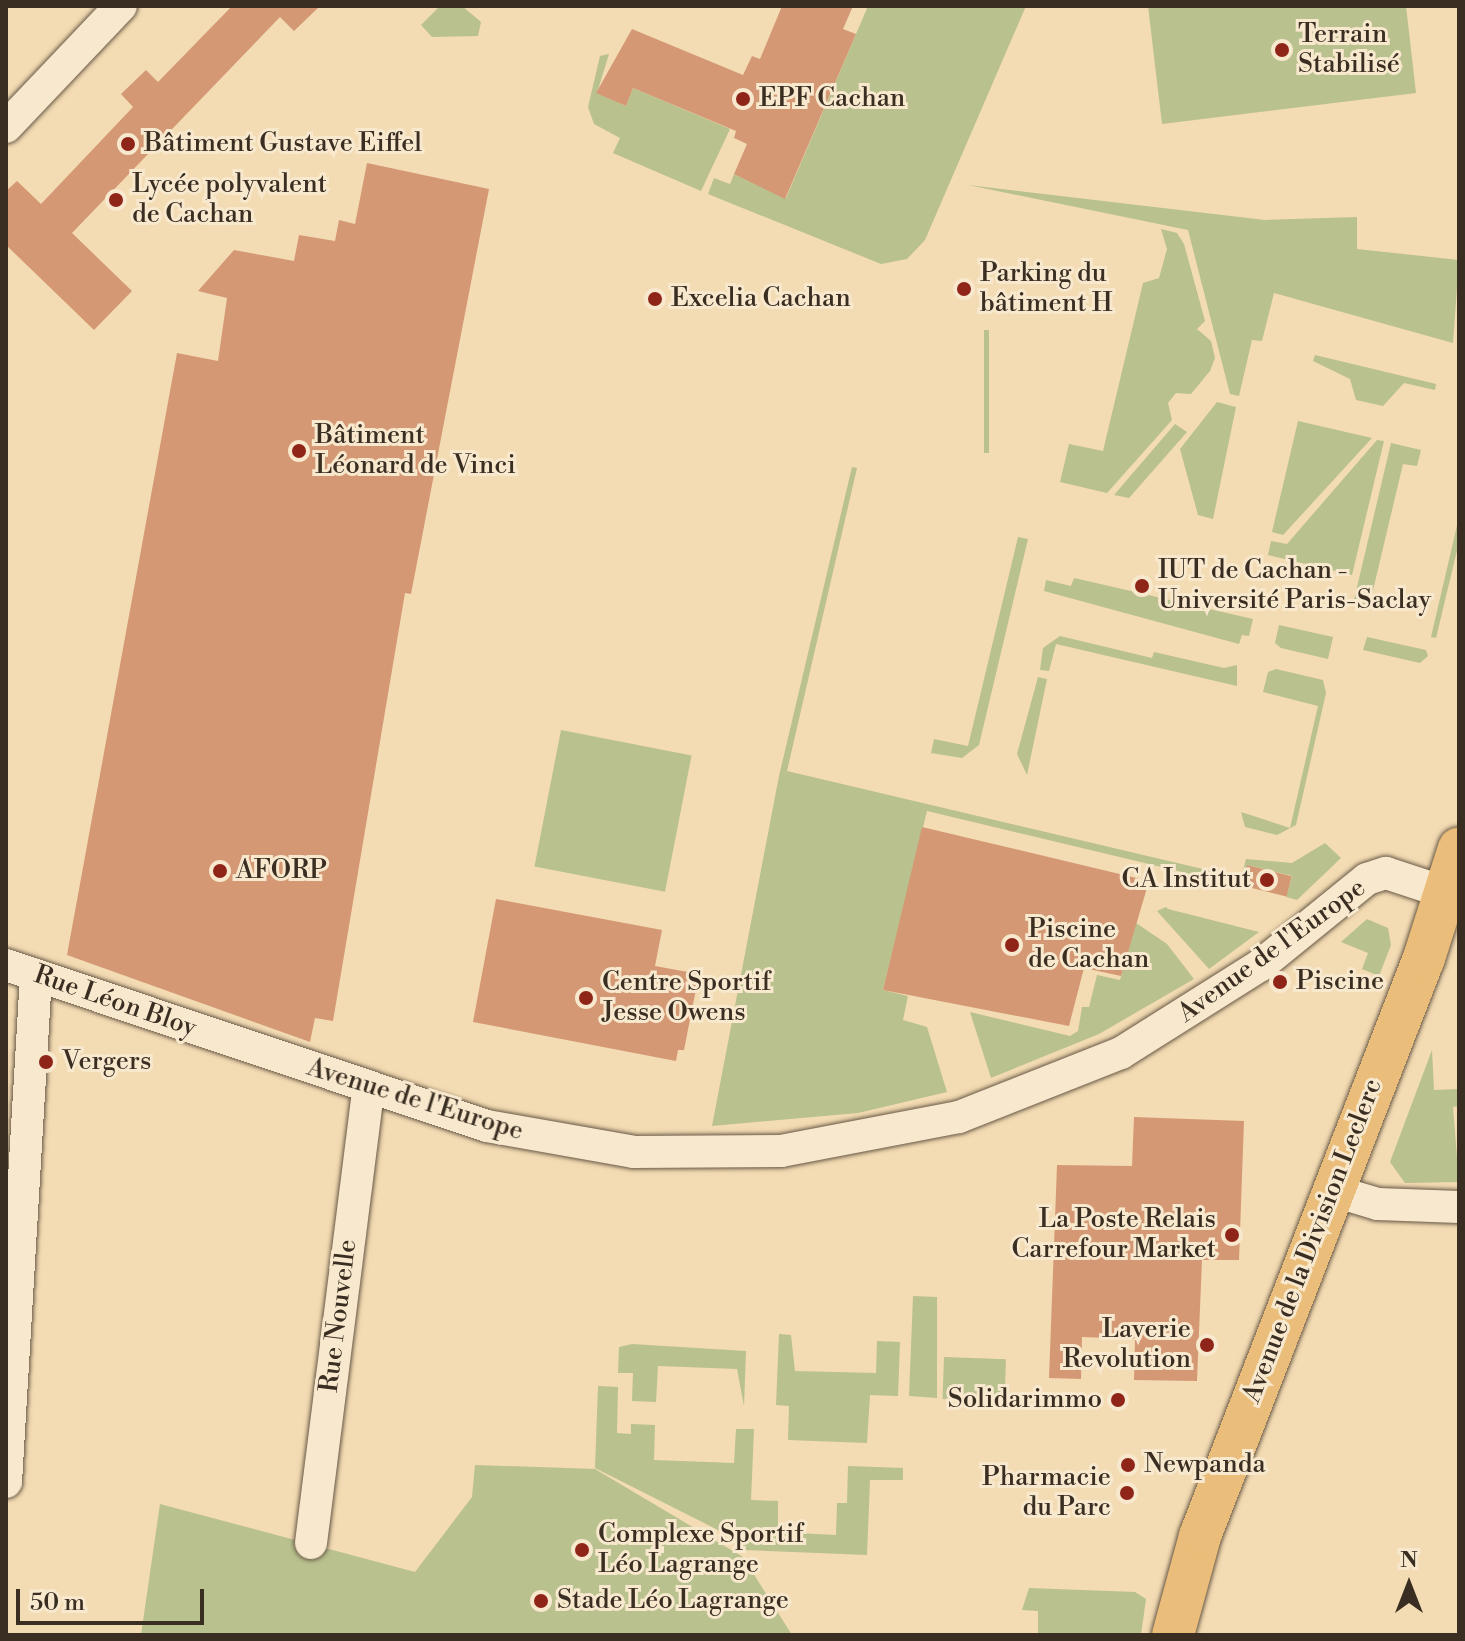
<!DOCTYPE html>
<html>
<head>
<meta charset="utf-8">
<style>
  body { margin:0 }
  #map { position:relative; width:1465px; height:1641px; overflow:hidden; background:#f3dbb3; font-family:"Libre Bodoni",serif }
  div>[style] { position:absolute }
  .green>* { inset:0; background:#b9c18e; transform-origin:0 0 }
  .building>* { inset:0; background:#d49974; transform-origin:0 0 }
  .roads { filter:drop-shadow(0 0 2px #685946) drop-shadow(0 0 2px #685946) }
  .minor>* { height:32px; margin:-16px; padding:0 16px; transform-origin:16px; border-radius:16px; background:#f7e8ce }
  .major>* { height:42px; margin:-21px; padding:0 21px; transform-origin:21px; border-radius:21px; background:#eabe7a }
  .dots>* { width:22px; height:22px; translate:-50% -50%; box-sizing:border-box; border:4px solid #f7e8ce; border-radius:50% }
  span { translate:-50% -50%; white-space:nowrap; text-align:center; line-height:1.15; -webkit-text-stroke:6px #f7e8ce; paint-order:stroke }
  .poi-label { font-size:26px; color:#392e21 }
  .left { translate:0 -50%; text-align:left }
  .right { translate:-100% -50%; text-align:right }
  .street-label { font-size:26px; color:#392e21 }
  .frame { position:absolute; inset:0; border:8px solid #392e21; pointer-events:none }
  .north { position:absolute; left:1369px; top:1545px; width:80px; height:80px; -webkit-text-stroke:6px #f7e8ce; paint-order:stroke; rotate:0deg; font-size:22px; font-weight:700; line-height:32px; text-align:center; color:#392e21 }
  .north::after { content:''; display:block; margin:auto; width:28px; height:36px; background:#392e21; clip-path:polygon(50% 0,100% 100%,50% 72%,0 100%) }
  .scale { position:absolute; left:16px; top:1589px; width:188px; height:36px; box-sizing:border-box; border:4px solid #392e21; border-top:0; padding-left:10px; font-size:24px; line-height:28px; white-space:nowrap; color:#392e21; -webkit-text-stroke:6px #f7e8ce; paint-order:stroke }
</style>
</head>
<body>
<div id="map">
  <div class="green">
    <div style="clip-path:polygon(440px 6px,462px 6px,481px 22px,478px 36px,432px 37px,421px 25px)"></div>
    <div style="clip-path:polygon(868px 6px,1026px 6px,925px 240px,907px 259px,881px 264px,708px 194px,714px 178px,730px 184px,734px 174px,786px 198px)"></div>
    <div style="clip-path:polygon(1148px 6px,1406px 6px,1416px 93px,1162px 124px)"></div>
    <div style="clip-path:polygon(609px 54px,597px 93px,626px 106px,633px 88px,730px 129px,701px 191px,613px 153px,620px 138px,594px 124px,588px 107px,600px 56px)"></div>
    <div style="clip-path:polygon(968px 185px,1265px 220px,1357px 217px,1357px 249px,1459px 260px,1453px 343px,1274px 293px,1262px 341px,1252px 340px,1239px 396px,1230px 394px,1188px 230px)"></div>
    <div style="clip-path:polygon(1161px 229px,1177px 233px,1184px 244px,1205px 321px,1197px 329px,1211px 341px,1215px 358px,1210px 371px,1191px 394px,1176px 393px,1168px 403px,1172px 420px,1107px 493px,1060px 482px,1069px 444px,1103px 451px,1143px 283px,1159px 278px,1167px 249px)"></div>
    <div style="left:984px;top:330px;width:5px;height:123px"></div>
    <div style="clip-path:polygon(1315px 355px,1436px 384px,1435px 390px,1404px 383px,1383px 406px,1356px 400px,1350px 379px,1313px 361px)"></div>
    <div style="clip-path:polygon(1217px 402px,1236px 407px,1213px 519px,1198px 515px,1180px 449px)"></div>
    <div style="clip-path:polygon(1298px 421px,1372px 438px,1283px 535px,1272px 532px)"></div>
    <div style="clip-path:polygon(1175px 424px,1187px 432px,1129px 498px,1114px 495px)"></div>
    <div style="clip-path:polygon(1377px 440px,1384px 441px,1352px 575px,1268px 555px,1271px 541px,1287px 544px)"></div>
    <div style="clip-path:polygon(1391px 443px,1421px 450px,1417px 466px,1403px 464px,1369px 607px,1353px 604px)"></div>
    <div style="clip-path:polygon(852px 467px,857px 468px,787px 771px,1241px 878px,1246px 859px,1292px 863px,1325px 843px,1341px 858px,1297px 900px,1286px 897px,1292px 876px,1247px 865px,1241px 886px,927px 811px,883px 990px,908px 996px,903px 1020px,927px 1027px,947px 1092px,858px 1113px,712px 1126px,779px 776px)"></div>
    <div style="clip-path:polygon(1459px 517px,1459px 542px,1436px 638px,1431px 637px)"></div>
    <div style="clip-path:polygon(1018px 537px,1028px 539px,979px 745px,962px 758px,931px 753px,934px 739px,968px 746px)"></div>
    <div style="clip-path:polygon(1074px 578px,1253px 619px,1249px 636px,1242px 635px,1239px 644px,1044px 591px,1046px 580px,1071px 586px)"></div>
    <div style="clip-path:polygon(1279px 625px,1333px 637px,1328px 659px,1281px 648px,1275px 643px)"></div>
    <div style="clip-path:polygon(1060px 636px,1152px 658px,1154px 652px,1224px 668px,1237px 665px,1237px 686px,1056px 644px,1049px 671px,1040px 670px,1043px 648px)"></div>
    <div style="clip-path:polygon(1367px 637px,1426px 650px,1428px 656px,1420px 663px,1363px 650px)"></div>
    <div style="clip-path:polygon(1276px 669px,1323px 680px,1326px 693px,1296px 825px,1277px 835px,1245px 827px,1241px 812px,1290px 828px,1318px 706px,1263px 692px,1268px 672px)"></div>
    <div style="clip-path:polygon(1038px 677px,1047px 679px,1027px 775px,1017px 754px)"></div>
    <div style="left:561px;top:730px;width:133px;height:139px;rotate:11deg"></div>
    <div style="clip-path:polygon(1166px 907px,1168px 909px,1259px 932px,1209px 969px,1157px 911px)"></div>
    <div style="clip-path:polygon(1367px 919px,1388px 928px,1391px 945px,1379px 976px,1362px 969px,1368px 953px,1341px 942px)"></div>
    <div style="clip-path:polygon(1136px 923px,1167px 944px,1194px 979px,1099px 1034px,991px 1078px,970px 1012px,1070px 1036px,1078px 1031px,1082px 1007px,1089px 1007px,1097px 975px,1120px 980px)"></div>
    <div style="clip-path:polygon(1432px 1050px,1434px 1090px,1459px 1089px,1459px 1106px,1453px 1107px,1459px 1182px,1405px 1183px,1390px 1162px)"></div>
    <div style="clip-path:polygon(913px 1296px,937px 1297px,937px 1398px,909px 1396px)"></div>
    <div style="clip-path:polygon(779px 1334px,791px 1335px,795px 1371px,876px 1373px,877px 1341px,900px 1342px,898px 1396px,870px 1395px,867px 1443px,788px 1440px,789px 1406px,776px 1405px)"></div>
    <div style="clip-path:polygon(632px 1344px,746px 1351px,744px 1406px,737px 1369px,658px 1366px,656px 1402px,632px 1401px,633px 1373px,618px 1373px,619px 1347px)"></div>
    <div style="left:944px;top:1357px;width:62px;height:42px;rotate:2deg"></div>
    <div style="clip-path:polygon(598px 1386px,618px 1387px,617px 1433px,631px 1434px,631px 1424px,655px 1425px,654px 1460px,734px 1463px,736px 1429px,754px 1429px,751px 1500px,778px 1501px,778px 1532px,836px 1535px,837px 1503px,847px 1503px,848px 1466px,903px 1468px,903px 1480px,870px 1480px,867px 1555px,743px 1550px,744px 1530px,722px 1532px,595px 1468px)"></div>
    <div style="clip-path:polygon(475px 1465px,595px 1469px,743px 1557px,792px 1635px,141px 1635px,160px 1504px,415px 1572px,472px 1497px)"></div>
    <div style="clip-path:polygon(1029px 1588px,1135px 1592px,1146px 1599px,1141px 1635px,1038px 1635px,1038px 1611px,1022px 1610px)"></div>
  </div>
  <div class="building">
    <div style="clip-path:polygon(232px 6px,320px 6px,294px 31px,280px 17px,72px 233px,132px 291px,94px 330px,6px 245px,6px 191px,17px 181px,41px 204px,133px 107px,121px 94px,146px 70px,158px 82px)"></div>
    <div style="clip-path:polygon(782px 6px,853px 6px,843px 29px,856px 34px,785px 199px,734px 174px,747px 144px,734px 138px,736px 131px,633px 88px,626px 106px,596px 93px,632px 29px,743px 75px,752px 56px,760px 59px)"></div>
    <div style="clip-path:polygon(367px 163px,489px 189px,411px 594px,405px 593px,333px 1021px,315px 1018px,310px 1042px,67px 955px,177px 353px,218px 361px,227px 298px,198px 291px,234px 250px,294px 261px,299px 235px,335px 241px,339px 220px,355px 224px)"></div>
    <div style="clip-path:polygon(922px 827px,1149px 881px,1121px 976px,1084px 968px,1069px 1026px,883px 990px)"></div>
    <div style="left:1247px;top:865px;width:46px;height:21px;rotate:14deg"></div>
    <div style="clip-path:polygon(496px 899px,662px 930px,655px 966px,699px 974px,684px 1050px,678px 1050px,676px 1061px,473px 1022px)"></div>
    <div style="clip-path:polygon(1134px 1117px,1244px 1121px,1239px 1260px,1202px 1260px,1197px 1381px,1134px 1380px,1135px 1339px,1082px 1337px,1081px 1379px,1049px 1378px,1057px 1165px,1132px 1166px)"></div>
  </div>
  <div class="roads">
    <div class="minor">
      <div style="left:6px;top:127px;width:167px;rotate:-46.5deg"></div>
      <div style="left:6px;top:965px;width:507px;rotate:18.51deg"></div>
      <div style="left:487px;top:1126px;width:149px;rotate:10deg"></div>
      <div style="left:634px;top:1152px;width:147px;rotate:-0.4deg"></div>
      <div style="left:781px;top:1151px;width:181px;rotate:-10.8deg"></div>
      <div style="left:959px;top:1117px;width:174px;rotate:-21.6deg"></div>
      <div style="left:1121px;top:1053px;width:165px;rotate:-32.2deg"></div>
      <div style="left:1261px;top:965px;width:136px;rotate:-39.1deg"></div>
      <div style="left:1367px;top:879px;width:20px;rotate:-18deg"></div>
      <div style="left:1386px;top:873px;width:61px;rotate:18.1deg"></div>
      <div style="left:1334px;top:1191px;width:46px;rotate:16.5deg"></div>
      <div style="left:1378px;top:1204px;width:81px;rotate:2.1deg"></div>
      <div style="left:6px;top:1482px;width:507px;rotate:-86.61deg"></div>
      <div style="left:311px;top:1543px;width:458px;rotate:-82.8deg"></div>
    </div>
    <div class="major">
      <div style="left:1173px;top:1635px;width:103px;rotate:-74.7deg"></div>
      <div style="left:1200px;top:1536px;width:620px;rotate:-68.82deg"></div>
      <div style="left:1424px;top:958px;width:115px;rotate:-72.3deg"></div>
    </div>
  </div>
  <div class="dots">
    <div style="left:1282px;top:50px;background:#8f2418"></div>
    <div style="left:743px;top:99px;background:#8f2418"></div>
    <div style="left:128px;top:144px;background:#8f2418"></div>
    <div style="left:116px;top:200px;background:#8f2418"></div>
    <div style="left:964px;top:289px;background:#8f2418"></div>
    <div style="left:655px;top:299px;background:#8f2418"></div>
    <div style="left:299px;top:451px;background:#8f2418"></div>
    <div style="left:1142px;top:586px;background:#8f2418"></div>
    <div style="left:220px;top:871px;background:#8f2418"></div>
    <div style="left:1267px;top:880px;background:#8f2418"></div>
    <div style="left:1012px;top:945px;background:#8f2418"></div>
    <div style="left:1280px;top:982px;background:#8f2418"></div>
    <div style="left:586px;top:998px;background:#8f2418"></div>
    <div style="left:46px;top:1062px;background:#8f2418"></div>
    <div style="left:1232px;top:1235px;background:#8f2418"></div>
    <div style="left:1207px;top:1345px;background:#8f2418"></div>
    <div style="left:1118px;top:1400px;background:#8f2418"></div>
    <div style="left:1128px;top:1465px;background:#8f2418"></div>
    <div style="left:1127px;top:1493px;background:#8f2418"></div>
    <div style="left:582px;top:1550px;background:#8f2418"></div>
    <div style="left:541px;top:1601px;background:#8f2418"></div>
  </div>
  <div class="poi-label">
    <span class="left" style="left:1298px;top:50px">Terrain<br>Stabilisé</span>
    <span class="left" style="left:759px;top:99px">EPF Cachan</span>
    <span class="left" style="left:144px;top:144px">Bâtiment Gustave Eiffel</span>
    <span class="left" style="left:132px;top:200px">Lycée polyvalent<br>de Cachan</span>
    <span class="left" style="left:980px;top:289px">Parking du<br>bâtiment H</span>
    <span class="left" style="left:671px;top:299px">Excelia Cachan</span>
    <span class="left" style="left:315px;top:451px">Bâtiment<br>Léonard de Vinci</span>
    <span class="left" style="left:1158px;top:586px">IUT de Cachan -<br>Université Paris-Saclay</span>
    <span class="left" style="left:236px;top:871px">AFORP</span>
    <span class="right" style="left:1251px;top:880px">CA Institut</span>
    <span class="left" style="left:1028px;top:945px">Piscine<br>de Cachan</span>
    <span class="left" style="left:1296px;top:982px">Piscine</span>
    <span class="left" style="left:602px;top:998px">Centre Sportif<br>Jesse Owens</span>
    <span class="left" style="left:62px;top:1062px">Vergers</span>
    <span class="right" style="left:1216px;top:1235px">La Poste Relais<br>Carrefour Market</span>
    <span class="right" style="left:1191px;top:1345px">Laverie<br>Revolution</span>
    <span class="right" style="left:1102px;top:1400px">Solidarimmo</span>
    <span class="left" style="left:1144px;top:1465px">Newpanda</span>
    <span class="right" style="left:1111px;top:1493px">Pharmacie<br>du Parc</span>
    <span class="left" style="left:598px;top:1550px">Complexe Sportif<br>Léo Lagrange</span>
    <span class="left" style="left:557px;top:1601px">Stade Léo Lagrange</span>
  </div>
  <div class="street-label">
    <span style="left:1272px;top:951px;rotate:-36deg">Avenue de l'Europe</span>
    <span style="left:115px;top:1002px;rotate:19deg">Rue Léon Bloy</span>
    <span style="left:415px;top:1100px;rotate:17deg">Avenue de l'Europe</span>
    <span style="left:1313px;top:1241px;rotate:-69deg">Avenue de la Division Leclerc</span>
    <span style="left:339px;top:1316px;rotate:-83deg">Rue Nouvelle</span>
  </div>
  <div class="frame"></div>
  <div class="north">N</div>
  <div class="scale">50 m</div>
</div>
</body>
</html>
